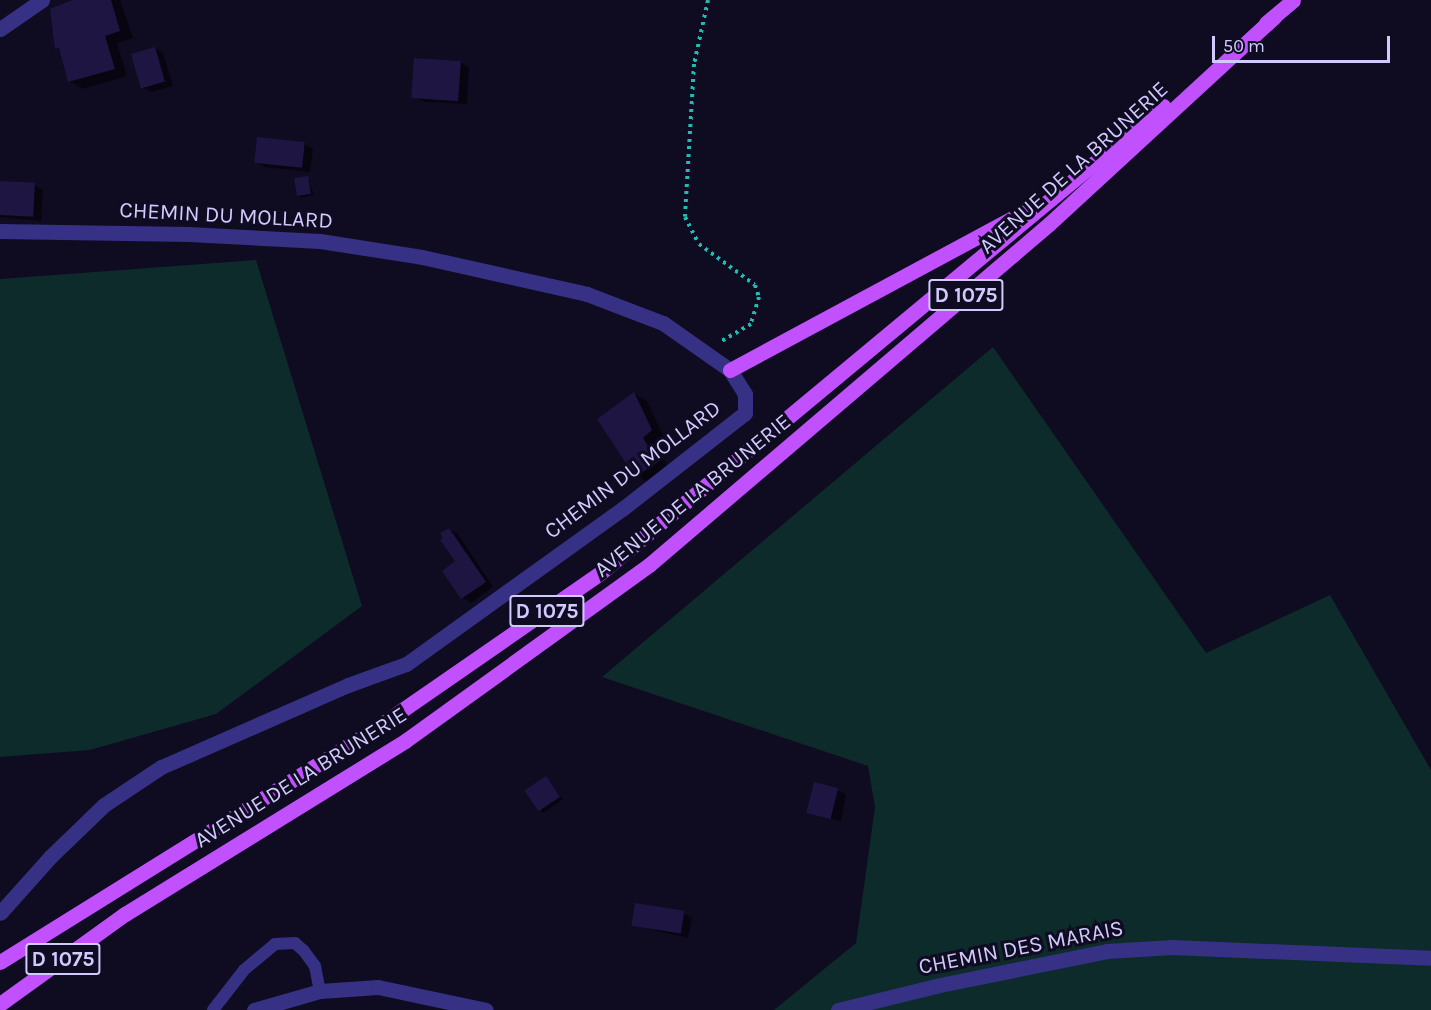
<!DOCTYPE html>
<html>
<head>
<meta charset="utf-8">
<style>
  body { margin:0 }
  #map { position:relative; width:1431px; height:1010px; overflow:hidden; background:#0f0b20; font-family:Karla,sans-serif }
  div>[style] { position:absolute }
  .green>* { inset:0; background:#0d2b2a }
  .shadow>* { inset:0; background:#0007 }
  .building>* { inset:0; background:#1f1543; transform-origin:0 0 }
  .path>* { height:4px; margin-top:-2px; transform-origin:0; background:repeating-linear-gradient(90deg,#22bbb4 0 3px,transparent 0 7.5px) }
  .service>* { height:12px; margin:-6px; padding:0 6px; transform-origin:6px; border-radius:6px; background:#363184 }
  .minor>* { height:15px; margin:-7.5px; padding:0 7.5px; transform-origin:7.5px; border-radius:7.5px; background:#363184 }
  .primary>* { height:15px; margin:-7.5px; padding:0 7.5px; transform-origin:7.5px; border-radius:7.5px; background:#c151ff }
  span { translate:-50% -50%; white-space:nowrap; text-align:center; line-height:1.15; -webkit-text-stroke:6px #0f0b20; paint-order:stroke }
  .shield-label span { padding:2px 4px; background:#0f0b20; border:2px solid; border-radius:4px; -webkit-text-stroke-width:0 }
  .shield-label { font-size:21px; color:#d1caff; font-weight:700 }
  .street-label { font-size:22px; color:#d1caff }
  .scale { position:absolute; left:1212px; top:36px; width:178px; height:27px; box-sizing:border-box; border:3px solid #d1caff; border-top:0; padding-left:8px; font-size:18px; line-height:21px; white-space:nowrap; color:#d1caff; -webkit-text-stroke:4px #0f0b20; paint-order:stroke }
</style>
</head>
<body>
<div id="map">
  <div class="green">
    <div style="clip-path:polygon(256px 260px,362px 606px,216px 714px,90px 750px,0 757px,0 279px)"></div>
    <div style="clip-path:polygon(993px 347px,1206px 653px,1330px 595px,1431px 770px,1431px 1010px,774px 1010px,856px 943px,875px 807px,868px 766px,602px 677px)"></div>
  </div>
  <div class="shadow">
    <div style="clip-path:polygon(76px 0,120px 0,133px 38px,117px 43px,127px 76px,83px 89px,70px 81px,62px 51px,57px 48px)"></div>
    <div style="clip-path:polygon(155px 48px,163px 53px,173px 86px,151px 92px,142px 87px)"></div>
    <div style="clip-path:polygon(460px 62px,469px 67px,467px 104px,424px 102px,416px 97px)"></div>
    <div style="clip-path:polygon(304px 144px,313px 149px,310px 172px,265px 167px,256px 162px)"></div>
    <div style="clip-path:polygon(307px 177px,314px 195px,302px 198px,298px 196px)"></div>
    <div style="clip-path:polygon(34px 185px,43px 190px,41px 221px,0 217px,0 198px)"></div>
    <div style="clip-path:polygon(634px 394px,647px 401px,664px 438px,655px 446px,670px 469px,649px 483px,636px 475px)"></div>
    <div style="clip-path:polygon(449px 529px,458px 534px,493px 587px,471px 603px,462px 598px)"></div>
    <div style="clip-path:polygon(546px 778px,563px 799px,544px 813px,540px 810px)"></div>
    <div style="clip-path:polygon(837px 790px,846px 794px,841px 821px,810px 812px)"></div>
    <div style="clip-path:polygon(683px 913px,692px 918px,688px 938px,632px 925px)"></div>
  </div>
  <div class="building">
    <div style="clip-path:polygon(72px 0,111px 0,120px 31px,105px 36px,115px 69px,68px 82px,59px 48px,55px 49px,50px 9px)"></div>
    <div style="left:155px;top:47px;width:36px;height:25px;rotate:74deg"></div>
    <div style="left:414px;top:58px;width:47px;height:40px;rotate:4deg"></div>
    <div style="left:257px;top:137px;width:48px;height:26px;rotate:6deg"></div>
    <div style="left:308px;top:176px;width:18px;height:14px;rotate:81deg"></div>
    <div style="left:0;top:181px;width:35px;height:34px;rotate:3deg"></div>
    <div style="clip-path:polygon(634px 392px,652px 430px,643px 438px,658px 462px,635px 477px,597px 419px)"></div>
    <div style="clip-path:polygon(449px 528px,486px 582px,461px 599px,442px 571px,455px 561px,440px 540px,443px 538px,440px 533px)"></div>
    <div style="left:546px;top:776px;width:25px;height:26px;rotate:56deg"></div>
    <div style="left:814px;top:782px;width:25px;height:32px;rotate:14deg"></div>
    <div style="left:635px;top:903px;width:50px;height:23px;rotate:9deg"></div>
  </div>
  <div class="path">
    <div style="left:708px;top:0;width:66px;rotate:102.3deg"></div>
    <div style="left:694px;top:64px;width:153px;rotate:93.4deg"></div>
    <div style="left:685px;top:217px;width:30px;rotate:63deg"></div>
    <div style="left:699px;top:244px;width:69px;rotate:36.2deg"></div>
    <div style="left:755px;top:285px;width:13px;rotate:72deg"></div>
    <div style="left:759px;top:297px;width:28px;rotate:107deg"></div>
    <div style="left:751px;top:324px;width:34px;rotate:150deg"></div>
  </div>
  <div class="service">
    <div style="left:213px;top:1010px;width:51px;rotate:-52.2deg"></div>
    <div style="left:244px;top:970px;width:40px;rotate:-40deg"></div>
    <div style="left:275px;top:944px;width:20px;rotate:-3deg"></div>
    <div style="left:295px;top:943px;width:12px;rotate:42deg"></div>
    <div style="left:304px;top:951px;width:19px;rotate:54deg"></div>
    <div style="left:315px;top:966px;width:25px;rotate:79deg"></div>
  </div>
  <div class="minor">
    <div style="left:0;top:29px;width:51px;rotate:-34.6deg"></div>
    <div style="left:0;top:231px;width:188px;rotate:0.9deg"></div>
    <div style="left:188px;top:234px;width:132px;rotate:3deg"></div>
    <div style="left:320px;top:241px;width:103px;rotate:8.9deg"></div>
    <div style="left:422px;top:257px;width:169px;rotate:12.6deg"></div>
    <div style="left:587px;top:294px;width:81px;rotate:20.9deg"></div>
    <div style="left:663px;top:323px;width:82px;rotate:35deg"></div>
    <div style="left:730px;top:370px;width:28px;rotate:58deg"></div>
    <div style="left:745px;top:394px;width:19px;rotate:90deg"></div>
    <div style="left:745px;top:413px;width:156px;rotate:142deg"></div>
    <div style="left:622px;top:509px;width:266px;rotate:144.3deg"></div>
    <div style="left:406px;top:664px;width:62px;rotate:160.1deg"></div>
    <div style="left:348px;top:685px;width:204px;rotate:156.3deg"></div>
    <div style="left:161px;top:767px;width:69px;rotate:146.3deg"></div>
    <div style="left:104px;top:805px;width:74px;rotate:136.1deg"></div>
    <div style="left:51px;top:856px;width:76px;rotate:131.8deg"></div>
    <div style="left:254px;top:1010px;width:69px;rotate:-16.1deg"></div>
    <div style="left:320px;top:991px;width:58px;rotate:-3.9deg"></div>
    <div style="left:378px;top:987px;width:110px;rotate:12deg"></div>
    <div style="left:838px;top:1010px;width:105px;rotate:-13.8deg"></div>
    <div style="left:940px;top:985px;width:170px;rotate:-11.5deg"></div>
    <div style="left:1107px;top:951px;width:65px;rotate:-3.5deg"></div>
    <div style="left:1172px;top:947px;width:259px;rotate:2.4deg"></div>
  </div>
  <div class="primary">
    <div style="left:1266px;top:23px;width:35px;rotate:-40deg"></div>
    <div style="left:730px;top:370px;width:332px;rotate:-28.3deg"></div>
    <div style="left:0;top:962px;width:454px;rotate:-31.9deg"></div>
    <div style="left:385px;top:722px;width:260px;rotate:-34.7deg"></div>
    <div style="left:599px;top:574px;width:733px;rotate:-39.69deg"></div>
    <div style="left:0;top:1004px;width:154px;rotate:-35.8deg"></div>
    <div style="left:125px;top:914px;width:329px;rotate:-31.7deg"></div>
    <div style="left:405px;top:741px;width:301px;rotate:-35.8deg"></div>
    <div style="left:649px;top:565px;width:526px;rotate:-40.45deg"></div>
    <div style="left:1049px;top:224px;width:306px;rotate:-42.6deg"></div>
  </div>
  <div class="shield-label">
    <span style="left:966px;top:295px">D 1075</span>
    <span style="left:547px;top:611px">D 1075</span>
    <span style="left:63px;top:959px">D 1075</span>
  </div>
  <div class="street-label">
    <span style="left:1074px;top:168px;rotate:-42deg">AVENUE DE LA BRUNERIE</span>
    <span style="left:226px;top:216px;rotate:3deg">CHEMIN DU MOLLARD</span>
    <span style="left:633px;top:470px;rotate:-37deg">CHEMIN DU MOLLARD</span>
    <span style="left:693px;top:496px;rotate:-39deg">AVENUE DE LA BRUNERIE</span>
    <span style="left:301px;top:778px;rotate:-32deg">AVENUE DE LA BRUNERIE</span>
    <span style="left:1021px;top:948px;rotate:-11deg">CHEMIN DES MARAIS</span>
  </div>
  <div class="scale">50 m</div>
</div>
</body>
</html>
